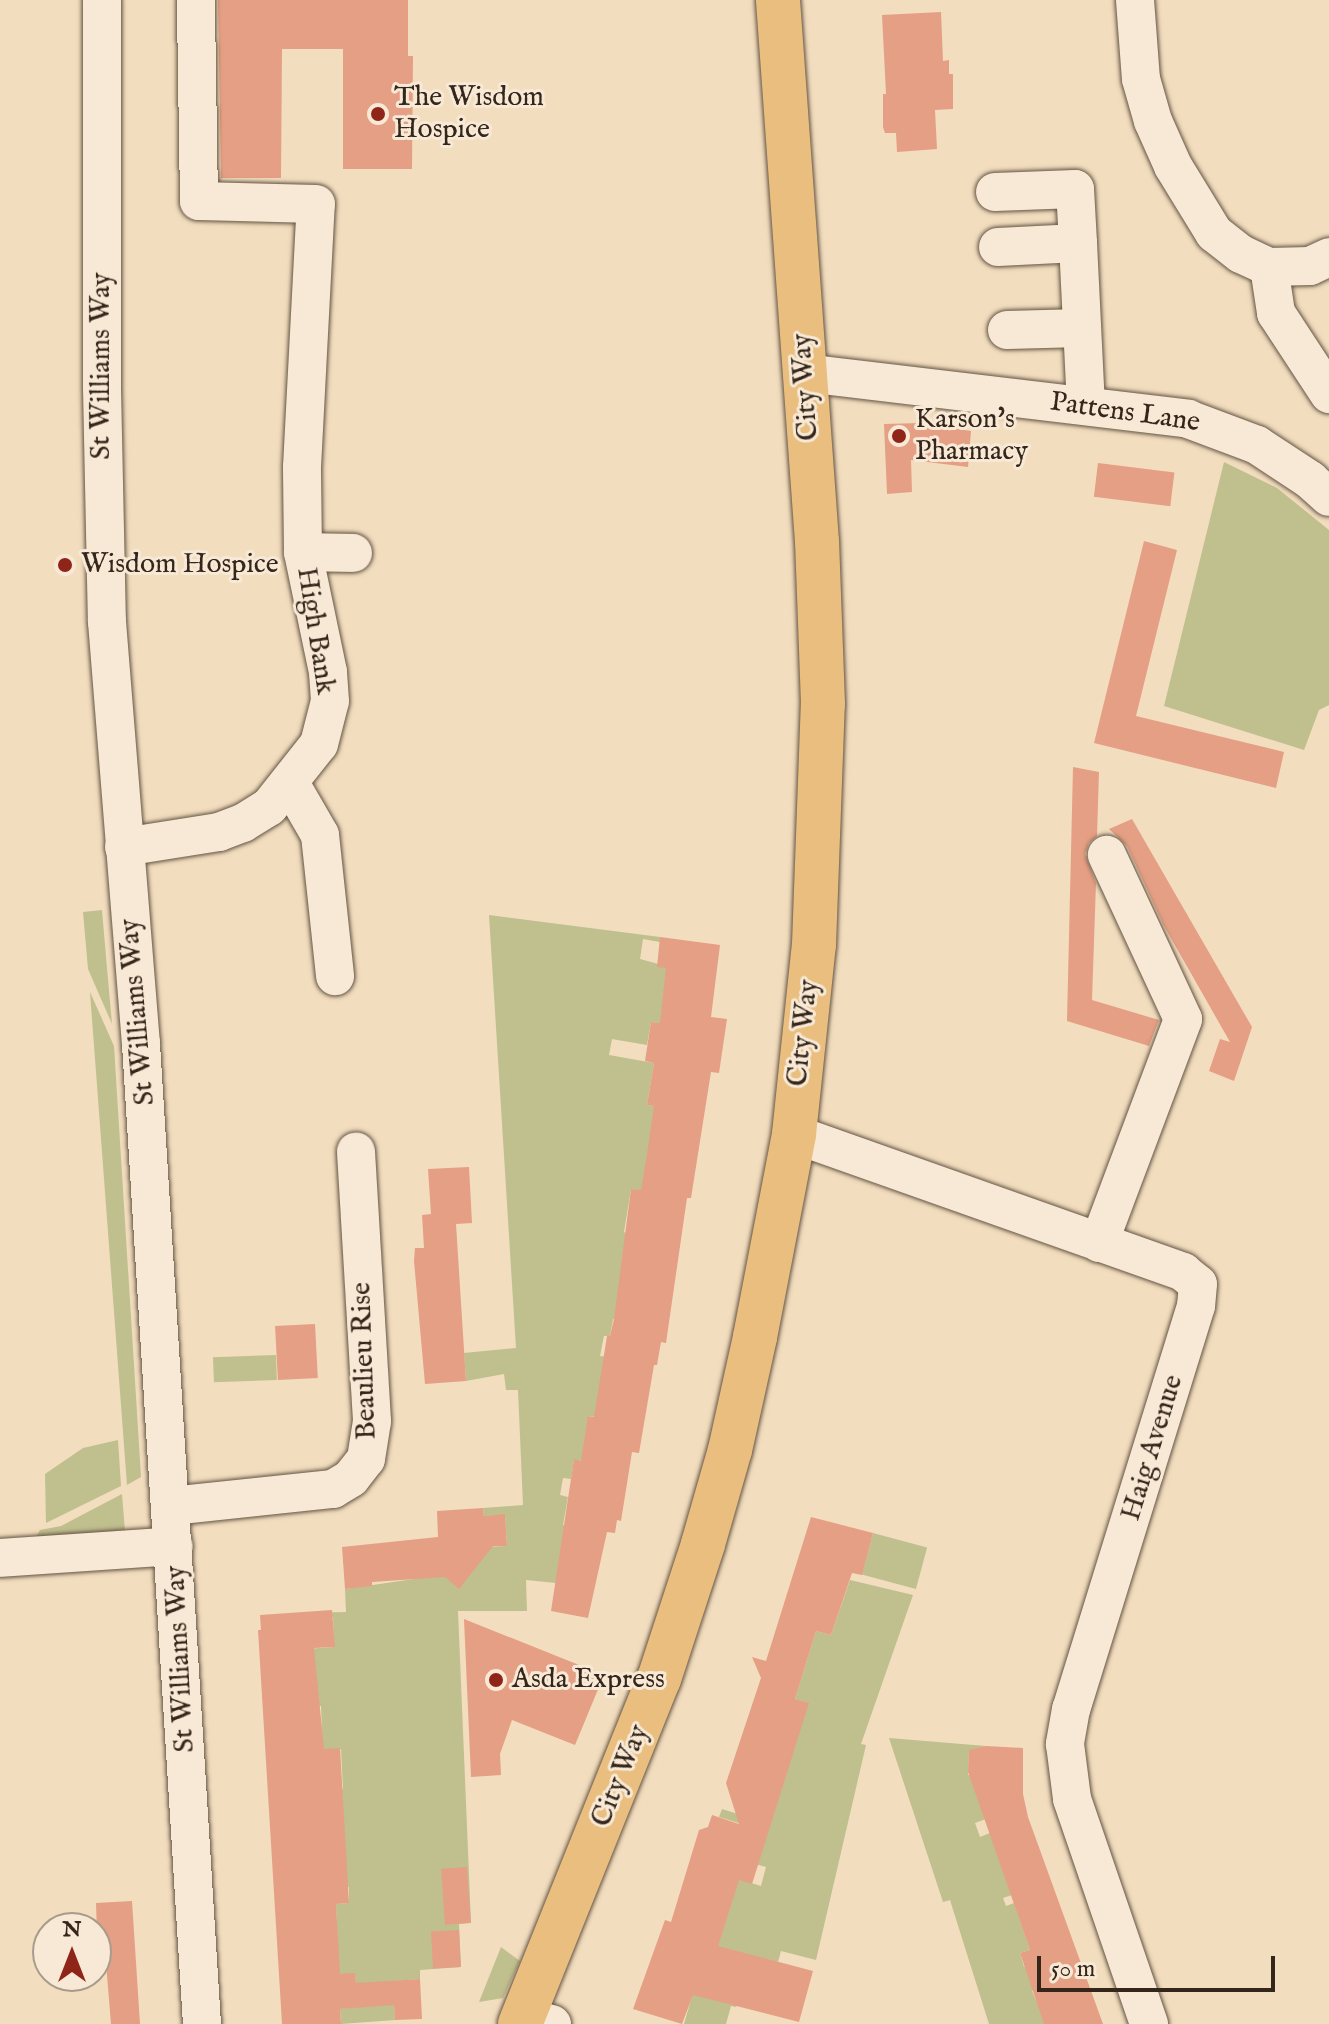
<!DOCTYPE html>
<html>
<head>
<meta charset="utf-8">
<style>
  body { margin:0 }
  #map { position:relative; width:1329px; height:2024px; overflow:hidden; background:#f2ddbe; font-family:"IM FELL English",serif }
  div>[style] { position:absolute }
  .green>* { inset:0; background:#c0bf8e; transform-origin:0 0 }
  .building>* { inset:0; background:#e59f84; transform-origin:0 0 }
  .roads { filter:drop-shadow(0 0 2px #645444) drop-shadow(0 0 2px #645444) }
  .minor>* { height:38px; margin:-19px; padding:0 19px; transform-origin:19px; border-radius:19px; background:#f7e9d5 }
  .major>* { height:44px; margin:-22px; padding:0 22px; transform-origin:22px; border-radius:22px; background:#e9be7f }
  .dots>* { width:22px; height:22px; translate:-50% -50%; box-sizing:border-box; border:4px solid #f7e9d5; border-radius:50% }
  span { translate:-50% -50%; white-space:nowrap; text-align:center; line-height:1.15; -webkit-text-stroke:6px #f7e9d5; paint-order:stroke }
  .poi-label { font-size:28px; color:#35261b }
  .left { translate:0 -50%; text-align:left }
  .street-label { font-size:28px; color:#35261b }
  .north { position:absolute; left:32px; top:1912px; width:80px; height:80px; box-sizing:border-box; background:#f7e9d5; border:2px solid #a99b8b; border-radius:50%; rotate:0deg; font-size:22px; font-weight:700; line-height:32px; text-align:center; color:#35261b }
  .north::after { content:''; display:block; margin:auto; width:28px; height:36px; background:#8f2418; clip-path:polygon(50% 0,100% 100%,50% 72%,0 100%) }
  .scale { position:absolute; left:1037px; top:1956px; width:238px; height:36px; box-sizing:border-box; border:4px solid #35261b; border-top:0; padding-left:10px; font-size:24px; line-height:28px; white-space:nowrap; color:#35261b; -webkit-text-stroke:6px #f7e9d5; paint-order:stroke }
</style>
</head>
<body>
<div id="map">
  <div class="green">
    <div style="clip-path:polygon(1224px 462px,1277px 488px,1329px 530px,1329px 705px,1319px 710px,1304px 750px,1164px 706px)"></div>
    <div style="clip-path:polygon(102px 910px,107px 968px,112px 1024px,88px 969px,83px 912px)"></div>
    <div style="clip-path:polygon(489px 915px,660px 937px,660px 942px,643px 939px,640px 959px,677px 969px,671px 1025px,651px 1022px,647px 1045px,612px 1039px,609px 1055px,654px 1063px,647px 1105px,668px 1108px,655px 1193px,631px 1189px,624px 1232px,628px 1234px,621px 1321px,613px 1319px,610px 1336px,604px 1336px,600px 1356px,616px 1358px,605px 1418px,588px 1416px,605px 1464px,574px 1460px,571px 1479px,563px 1478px,560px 1495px,568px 1497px,563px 1525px,589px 1529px,556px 1583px,526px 1580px,527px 1611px,458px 1611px,471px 1923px,459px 1924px,461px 1967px,420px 1970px,420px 1979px,393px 1981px,395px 2020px,341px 2024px,340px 2009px,357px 2007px,355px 1974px,339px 1975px,336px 1904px,349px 1903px,349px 1887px,320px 1888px,316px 1792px,343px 1789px,341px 1749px,269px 1752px,308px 1731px,322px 1730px,321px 1706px,308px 1706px,291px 1650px,334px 1647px,333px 1617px,301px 1613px,346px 1612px,345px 1589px,414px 1579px,412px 1551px,451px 1581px,479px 1547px,507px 1546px,505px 1515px,484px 1516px,483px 1508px,523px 1505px,518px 1390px,506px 1390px,504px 1374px,466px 1381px,464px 1353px,516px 1348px)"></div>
    <div style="clip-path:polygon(90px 992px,114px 1046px,141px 1477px,127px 1485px)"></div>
    <div style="left:276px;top:1355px;width:25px;height:63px;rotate:88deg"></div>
    <div style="clip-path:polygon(118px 1440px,121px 1486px,46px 1523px,45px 1474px,83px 1448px)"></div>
    <div style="clip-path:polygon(122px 1494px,125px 1531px,36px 1537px,40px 1530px,61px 1526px)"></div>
    <div style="left:873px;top:1533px;width:56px;height:43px;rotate:15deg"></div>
    <div style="clip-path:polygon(850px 1580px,913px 1595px,861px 1744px,866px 1745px,816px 1960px,781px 1951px,778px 1962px,750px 1955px,736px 2007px,731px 2006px,726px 2024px,684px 2024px,698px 1976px,684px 1926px,673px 1916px,722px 1931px,698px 1867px,761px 1886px,766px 1867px,749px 1862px,742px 1824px,719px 1817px,722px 1809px,770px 1824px,808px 1703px,795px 1699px,816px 1631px,831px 1635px)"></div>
    <div style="clip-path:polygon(889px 1738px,986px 1746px,969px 1751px,968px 1775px,986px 1776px,986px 1819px,975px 1823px,980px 1837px,990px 1833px,1012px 1895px,1003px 1898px,1006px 1906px,1014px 1903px,1030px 1950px,1020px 1953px,1024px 1967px,1075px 1950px,1077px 1952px,1038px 1967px,1046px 1986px,1032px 1991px,1046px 2024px,989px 2024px,950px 1900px,943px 1902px)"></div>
    <div style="clip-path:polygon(501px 1947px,520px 1961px,503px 1998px,479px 2002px)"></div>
  </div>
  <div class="building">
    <div style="clip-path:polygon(218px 0,408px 0,408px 56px,413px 56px,412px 169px,343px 169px,343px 49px,282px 49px,281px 178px,221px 178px)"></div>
    <div style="clip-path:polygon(941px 12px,943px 61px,949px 60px,949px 74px,953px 74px,953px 109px,935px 110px,937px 149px,897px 152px,896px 133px,885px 133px,883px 127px,883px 94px,886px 94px,882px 15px)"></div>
    <div style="clip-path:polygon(921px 423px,971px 431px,968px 467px,911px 460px,912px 492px,887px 494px,884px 424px)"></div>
    <div style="left:1098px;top:463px;width:77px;height:34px;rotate:7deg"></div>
    <div style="clip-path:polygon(1144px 541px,1177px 550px,1136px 716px,1284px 752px,1276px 788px,1094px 743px)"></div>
    <div style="clip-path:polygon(1073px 767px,1099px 772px,1097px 836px,1089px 843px,1085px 854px,1096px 883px,1092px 1000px,1159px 1020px,1149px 1046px,1067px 1021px)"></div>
    <div style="clip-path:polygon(1132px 819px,1252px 1027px,1234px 1081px,1209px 1071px,1220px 1039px,1230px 1042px,1164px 926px,1127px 846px,1109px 829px)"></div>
    <div style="clip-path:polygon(660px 937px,720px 945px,711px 1017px,727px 1019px,719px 1073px,711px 1072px,691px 1198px,687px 1198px,666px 1343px,661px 1342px,657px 1365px,654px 1365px,639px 1453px,632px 1452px,621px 1521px,617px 1520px,615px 1533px,607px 1532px,588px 1618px,551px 1611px,574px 1459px,581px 1461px,588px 1416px,594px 1417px,607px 1336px,610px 1336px,614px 1319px,631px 1189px,641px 1190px,648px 1148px,654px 1106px,647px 1105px,654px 1063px,645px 1061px,651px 1022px,660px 1023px,666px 968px,657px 967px)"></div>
    <div style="clip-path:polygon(469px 1167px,472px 1223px,456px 1224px,466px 1381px,425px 1384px,414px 1261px,415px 1248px,424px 1248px,422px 1215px,431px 1214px,428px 1169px)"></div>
    <div style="left:315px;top:1324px;width:54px;height:40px;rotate:87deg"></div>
    <div style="clip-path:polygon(483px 1508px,484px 1516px,505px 1514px,507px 1546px,493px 1546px,459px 1589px,445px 1577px,372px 1582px,372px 1586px,345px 1589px,342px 1547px,438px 1537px,437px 1511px)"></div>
    <div style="clip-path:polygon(811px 1517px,873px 1533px,862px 1575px,852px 1573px,831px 1635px,816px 1631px,795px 1699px,809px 1703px,752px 1884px,739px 1880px,718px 1946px,813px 1971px,799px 2022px,693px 1995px,682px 2024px,633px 2009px,665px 1920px,671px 1922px,699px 1830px,708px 1827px,712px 1815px,739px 1824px,726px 1783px,761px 1678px,752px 1657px,766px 1661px)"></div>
    <div style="clip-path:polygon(332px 1610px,335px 1647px,314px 1648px,324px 1749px,340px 1748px,349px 1903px,336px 1904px,340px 1974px,355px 1973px,356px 1983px,420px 1979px,422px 2019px,395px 2020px,394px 2005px,340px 2009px,341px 2024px,282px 2024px,258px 1630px,261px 1630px,260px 1615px)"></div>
    <div style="clip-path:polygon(464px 1619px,604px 1675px,575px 1745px,512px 1720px,500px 1754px,501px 1775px,471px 1777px)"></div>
    <div style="clip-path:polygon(986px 1746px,1023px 1748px,1023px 1794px,1028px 1817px,1103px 2024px,1044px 2024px,1020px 1953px,1030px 1950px,968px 1772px,969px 1750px)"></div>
    <div style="left:467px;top:1867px;width:56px;height:26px;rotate:86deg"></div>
    <div style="clip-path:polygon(132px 1901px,140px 2024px,111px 2024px,106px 1963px,98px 1964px,96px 1903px)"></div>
    <div style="left:459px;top:1930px;width:37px;height:28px;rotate:87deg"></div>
  </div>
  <div class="roads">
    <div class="minor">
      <div style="left:102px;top:0;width:388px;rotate:90deg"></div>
      <div style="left:102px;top:388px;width:234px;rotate:88.8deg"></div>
      <div style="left:107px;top:622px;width:423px;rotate:85.4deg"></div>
      <div style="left:141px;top:1044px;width:982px;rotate:86.44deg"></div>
      <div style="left:1135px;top:0;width:79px;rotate:85.7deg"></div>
      <div style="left:1141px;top:79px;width:44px;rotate:74.1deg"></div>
      <div style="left:1153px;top:121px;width:49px;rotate:66deg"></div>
      <div style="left:1173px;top:166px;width:79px;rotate:58.5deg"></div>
      <div style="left:1214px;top:233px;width:34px;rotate:38deg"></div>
      <div style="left:1241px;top:254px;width:31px;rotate:25deg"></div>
      <div style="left:1269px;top:267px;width:41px;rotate:-1.4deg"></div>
      <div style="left:1310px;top:266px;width:21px;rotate:-25deg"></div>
      <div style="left:995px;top:192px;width:80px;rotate:-2.1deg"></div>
      <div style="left:1075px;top:189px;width:54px;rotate:86.8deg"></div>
      <div style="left:998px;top:247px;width:80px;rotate:-2.9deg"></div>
      <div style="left:1078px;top:243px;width:162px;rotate:87.2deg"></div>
      <div style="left:1269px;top:267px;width:47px;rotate:81.3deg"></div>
      <div style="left:1276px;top:313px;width:97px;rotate:56.8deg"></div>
      <div style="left:1007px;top:330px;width:75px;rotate:-1.5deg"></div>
      <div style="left:805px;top:373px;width:386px;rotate:6.8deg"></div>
      <div style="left:1188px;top:419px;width:74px;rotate:20.6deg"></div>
      <div style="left:1257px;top:445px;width:64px;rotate:33.4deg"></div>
      <div style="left:1310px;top:480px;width:25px;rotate:42deg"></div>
      <div style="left:303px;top:552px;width:50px;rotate:1.1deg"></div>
      <div style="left:290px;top:783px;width:60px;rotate:60deg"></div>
      <div style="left:320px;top:835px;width:142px;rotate:83.9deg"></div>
      <div style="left:124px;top:847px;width:96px;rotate:-9deg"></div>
      <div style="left:219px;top:832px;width:26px;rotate:-21deg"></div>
      <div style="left:243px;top:823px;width:31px;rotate:-32deg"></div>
      <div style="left:269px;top:807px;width:80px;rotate:-51.6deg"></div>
      <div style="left:319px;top:744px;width:44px;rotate:-75.7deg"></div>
      <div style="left:330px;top:701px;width:29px;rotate:-94deg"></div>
      <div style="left:328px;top:672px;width:123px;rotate:-101.8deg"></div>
      <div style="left:303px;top:552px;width:85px;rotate:-90.7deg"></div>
      <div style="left:302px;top:467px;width:263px;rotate:-87deg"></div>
      <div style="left:316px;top:204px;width:117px;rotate:-178.5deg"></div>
      <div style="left:199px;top:201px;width:201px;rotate:-90.9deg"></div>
      <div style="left:794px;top:1134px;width:413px;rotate:19.5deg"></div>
      <div style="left:1183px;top:1272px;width:19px;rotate:39deg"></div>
      <div style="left:1198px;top:1284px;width:22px;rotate:95deg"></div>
      <div style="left:1196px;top:1306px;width:422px;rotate:107.2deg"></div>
      <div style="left:1071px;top:1709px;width:36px;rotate:100deg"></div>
      <div style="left:1065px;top:1744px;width:55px;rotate:82.7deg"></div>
      <div style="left:1072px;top:1799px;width:238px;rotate:71.1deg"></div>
      <div style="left:1099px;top:1243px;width:239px;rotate:-69.4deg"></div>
      <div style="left:1183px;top:1019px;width:181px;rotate:-114.9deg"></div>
      <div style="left:171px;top:1506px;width:163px;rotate:-6deg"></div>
      <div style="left:333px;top:1489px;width:21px;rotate:-31deg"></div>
      <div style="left:351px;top:1478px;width:24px;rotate:-52deg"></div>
      <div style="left:366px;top:1459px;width:38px;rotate:-81deg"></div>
      <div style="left:372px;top:1421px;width:270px;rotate:-93.4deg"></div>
      <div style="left:0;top:1558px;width:174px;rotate:-3.9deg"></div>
      <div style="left:523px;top:2017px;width:30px;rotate:14deg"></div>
    </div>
    <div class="major">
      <div style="left:520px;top:2024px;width:372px;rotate:-68.1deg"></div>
      <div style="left:659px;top:1679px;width:142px;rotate:-71.9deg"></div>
      <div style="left:703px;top:1544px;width:98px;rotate:-74deg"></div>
      <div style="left:730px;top:1450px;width:116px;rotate:-77.5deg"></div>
      <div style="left:755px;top:1337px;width:207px;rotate:-79.1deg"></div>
      <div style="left:794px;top:1134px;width:190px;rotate:-84deg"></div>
      <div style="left:814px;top:945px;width:241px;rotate:-87.9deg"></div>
      <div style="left:823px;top:704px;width:162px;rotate:-92.1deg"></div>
      <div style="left:817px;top:542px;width:543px;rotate:-94.12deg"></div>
    </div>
  </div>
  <div class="dots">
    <div style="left:378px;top:114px;background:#8f2418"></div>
    <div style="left:899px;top:436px;background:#8f2418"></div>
    <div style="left:65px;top:565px;background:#8f2418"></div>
    <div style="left:496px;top:1680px;background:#8f2418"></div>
  </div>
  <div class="poi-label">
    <span class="left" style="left:394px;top:114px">The Wisdom<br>Hospice</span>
    <span class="left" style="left:915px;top:436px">Karson's<br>Pharmacy</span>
    <span class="left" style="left:81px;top:565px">Wisdom Hospice</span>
    <span class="left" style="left:512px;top:1680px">Asda Express</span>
  </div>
  <div class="street-label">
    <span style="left:102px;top:366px;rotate:-90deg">St Williams Way</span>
    <span style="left:806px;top:387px;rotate:-94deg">City Way</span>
    <span style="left:1125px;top:413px;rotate:8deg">Pattens Lane</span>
    <span style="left:315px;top:631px;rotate:81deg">High Bank</span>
    <span style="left:138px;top:1012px;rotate:-95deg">St Williams Way</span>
    <span style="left:804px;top:1033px;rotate:-84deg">City Way</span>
    <span style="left:365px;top:1361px;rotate:-92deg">Beaulieu Rise</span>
    <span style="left:1153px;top:1448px;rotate:-73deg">Haig Avenue</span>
    <span style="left:181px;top:1659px;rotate:-93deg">St Williams Way</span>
    <span style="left:621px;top:1776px;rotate:-68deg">City Way</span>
  </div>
  <div class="north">N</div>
  <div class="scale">50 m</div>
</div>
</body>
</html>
